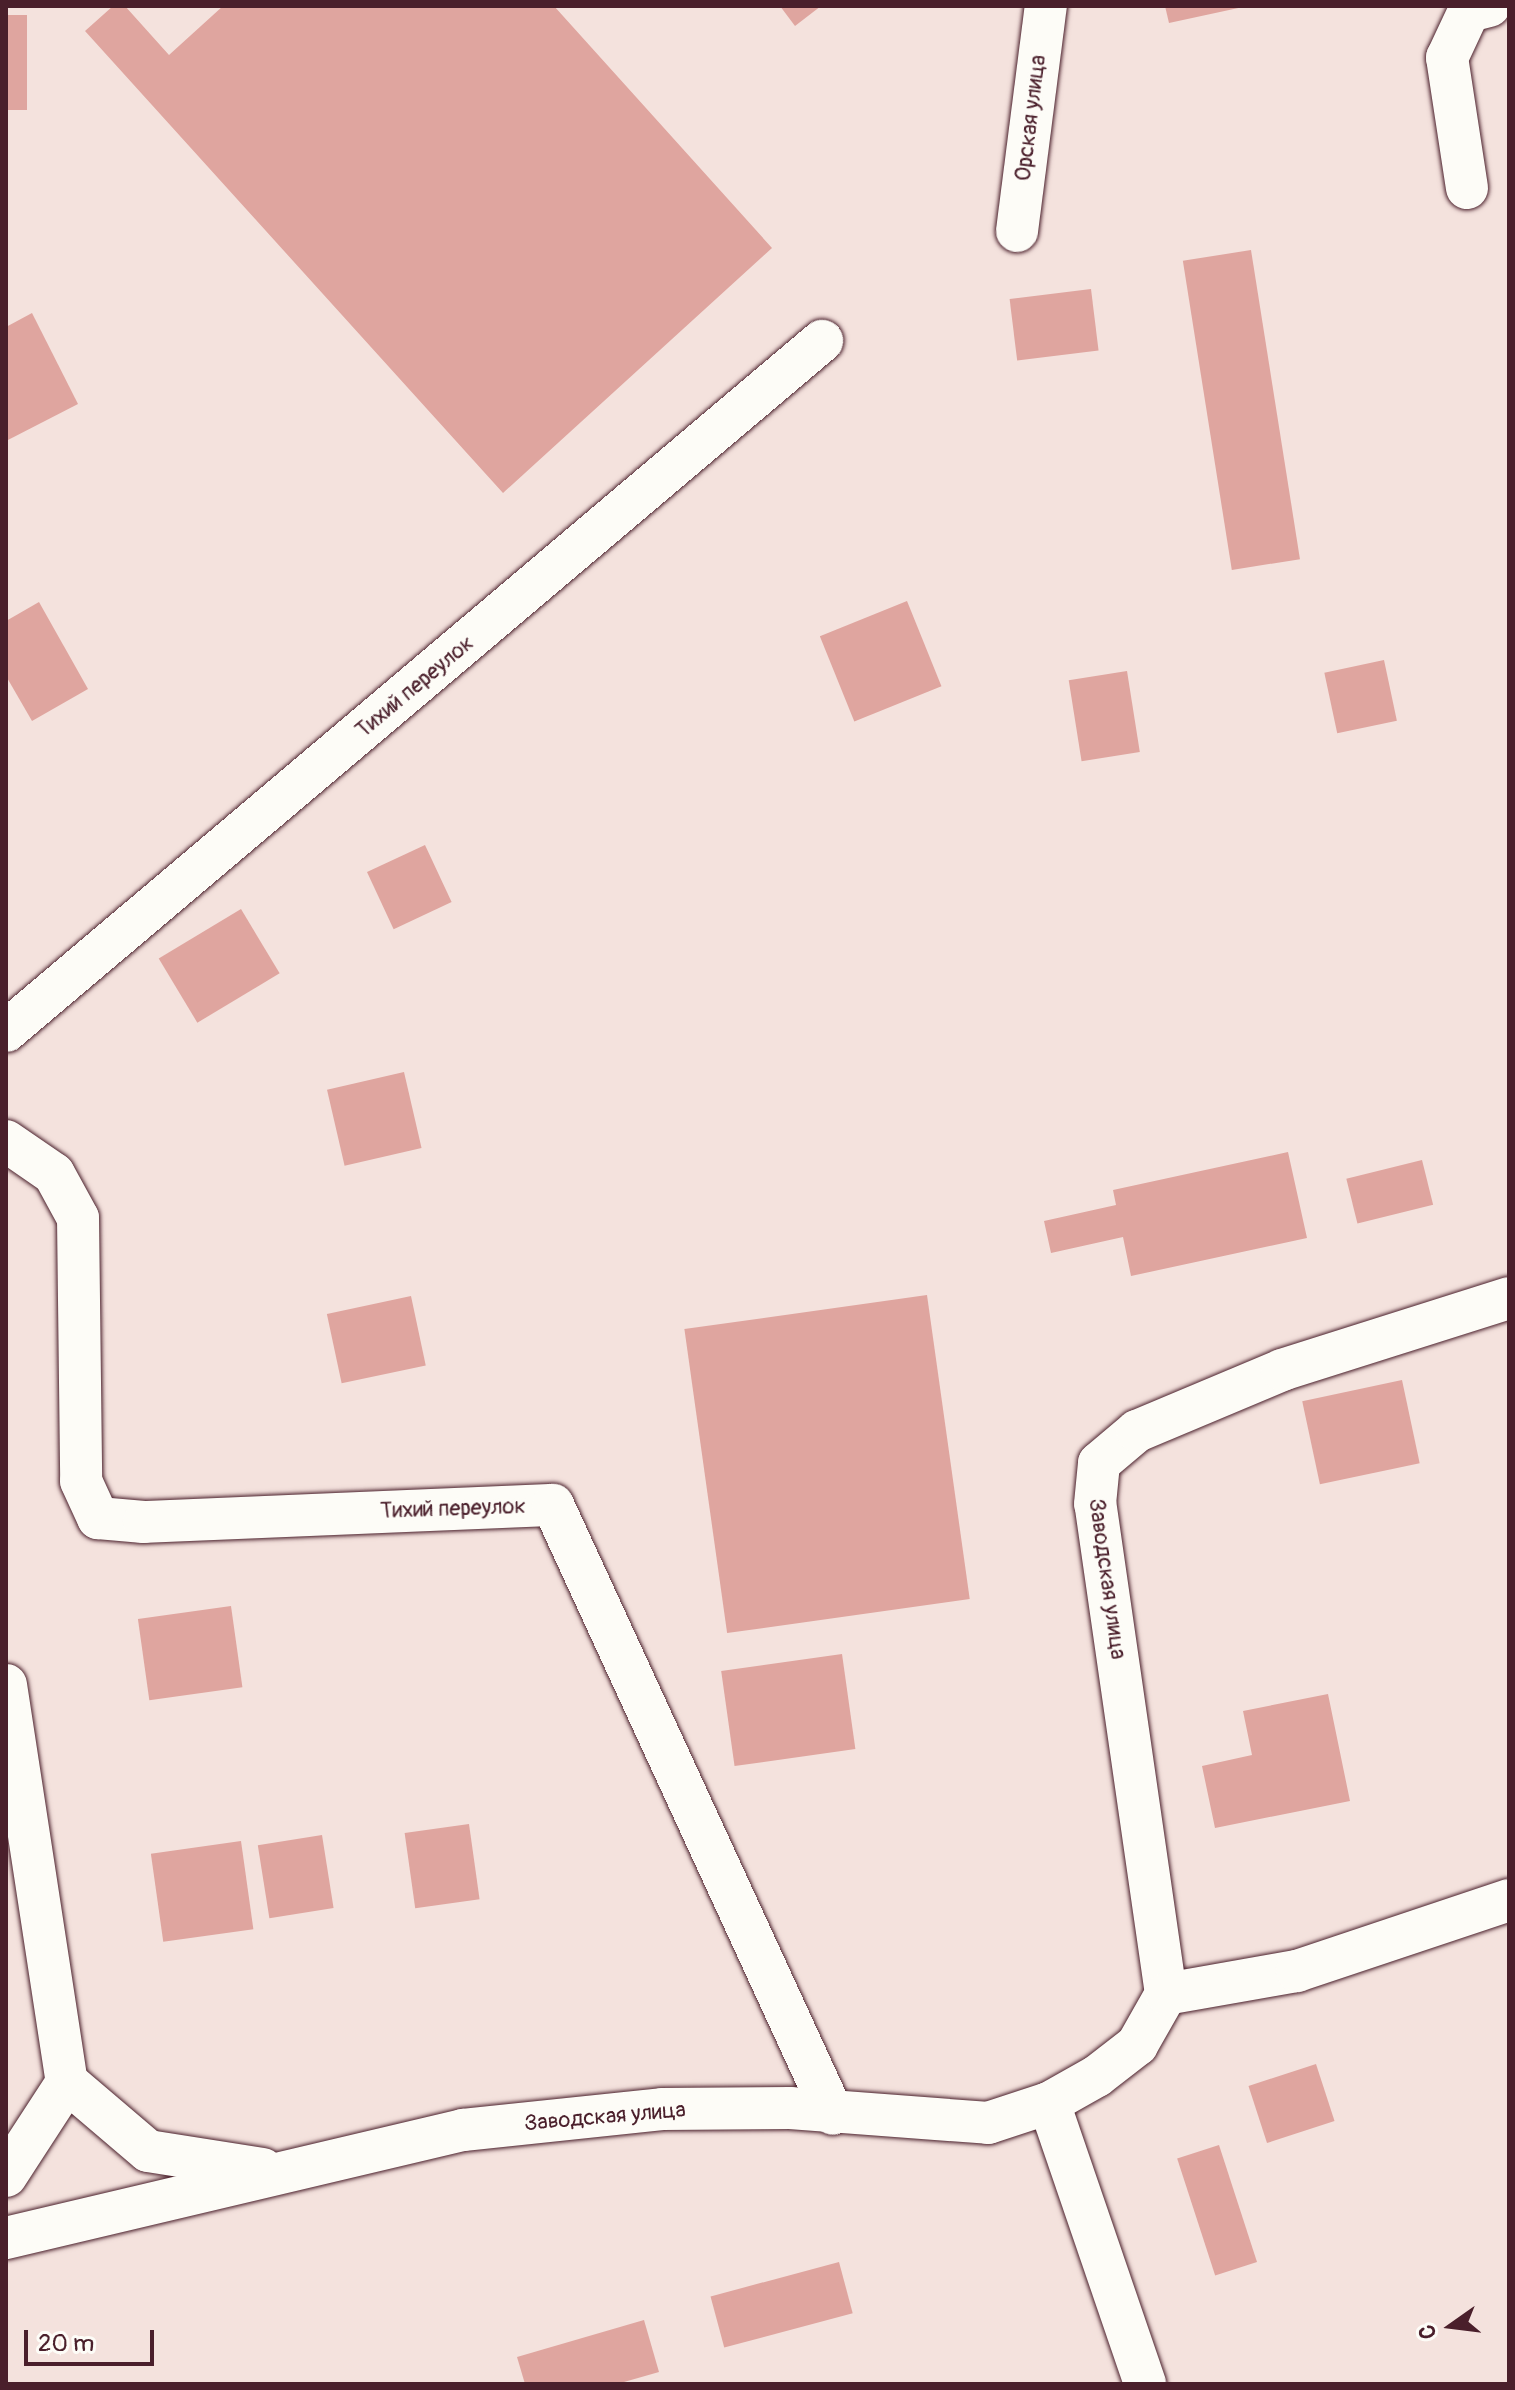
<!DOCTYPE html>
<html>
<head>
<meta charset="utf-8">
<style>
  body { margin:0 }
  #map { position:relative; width:1515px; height:2390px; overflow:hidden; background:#f4e2dd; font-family:Pangolin,sans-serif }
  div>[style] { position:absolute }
  .building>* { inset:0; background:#dfa59f; transform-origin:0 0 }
  .roads { filter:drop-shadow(0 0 2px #4a1f2b) drop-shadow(0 0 2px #4a1f2b) }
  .minor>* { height:42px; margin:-21px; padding:0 21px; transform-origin:21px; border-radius:21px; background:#fdfcf7 }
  span { translate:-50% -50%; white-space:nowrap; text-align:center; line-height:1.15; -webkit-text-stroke:6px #fdfcf7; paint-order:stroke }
  .street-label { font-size:22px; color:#4a1f2b }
  .frame { position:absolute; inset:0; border:8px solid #4a1f2b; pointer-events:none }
  .north { position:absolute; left:1411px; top:2286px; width:80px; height:80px; -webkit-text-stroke:6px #fdfcf7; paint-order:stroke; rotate:256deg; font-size:22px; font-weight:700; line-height:32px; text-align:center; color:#4a1f2b }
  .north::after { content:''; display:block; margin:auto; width:28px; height:36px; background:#4a1f2b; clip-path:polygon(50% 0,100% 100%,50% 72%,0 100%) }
  .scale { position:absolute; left:24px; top:2330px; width:130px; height:36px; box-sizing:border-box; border:4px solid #4a1f2b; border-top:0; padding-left:10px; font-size:24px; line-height:28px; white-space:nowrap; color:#4a1f2b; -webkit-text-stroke:6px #fdfcf7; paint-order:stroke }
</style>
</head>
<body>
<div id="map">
  <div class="building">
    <div style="clip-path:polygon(113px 6px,125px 6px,169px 55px,223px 6px,554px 6px,772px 248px,503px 493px,85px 31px)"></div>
    <div style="clip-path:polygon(780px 6px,821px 6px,795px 26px)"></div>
    <div style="clip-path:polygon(1165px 6px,1243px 6px,1243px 7px,1169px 23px)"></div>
    <div style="left:6px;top:15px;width:21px;height:95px"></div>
    <div style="left:1251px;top:250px;width:313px;height:69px;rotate:81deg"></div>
    <div style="left:1091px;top:289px;width:62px;height:82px;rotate:83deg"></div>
    <div style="clip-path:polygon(32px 313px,78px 404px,6px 441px,6px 327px)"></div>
    <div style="left:907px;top:601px;width:92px;height:94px;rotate:68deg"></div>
    <div style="clip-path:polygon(39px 602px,88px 689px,32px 721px,6px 676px,6px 621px)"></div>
    <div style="left:1384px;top:660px;width:62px;height:61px;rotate:78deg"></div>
    <div style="left:1127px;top:671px;width:82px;height:59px;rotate:81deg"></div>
    <div style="left:425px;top:845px;width:63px;height:64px;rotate:65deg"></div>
    <div style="left:241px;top:909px;width:75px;height:96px;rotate:59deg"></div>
    <div style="left:404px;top:1072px;width:78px;height:79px;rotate:77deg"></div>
    <div style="clip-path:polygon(1288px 1152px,1307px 1238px,1131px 1276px,1123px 1237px,1051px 1253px,1044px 1221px,1116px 1205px,1113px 1190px)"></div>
    <div style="left:1422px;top:1160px;width:46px;height:78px;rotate:76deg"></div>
    <div style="left:927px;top:1295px;width:307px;height:245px;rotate:82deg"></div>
    <div style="left:411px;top:1296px;width:71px;height:86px;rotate:78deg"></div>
    <div style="left:1402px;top:1380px;width:85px;height:102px;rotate:78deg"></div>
    <div style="left:231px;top:1606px;width:82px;height:94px;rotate:82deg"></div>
    <div style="left:842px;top:1654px;width:96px;height:122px;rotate:82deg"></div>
    <div style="clip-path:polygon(1328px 1694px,1350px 1801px,1215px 1828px,1202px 1766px,1252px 1755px,1243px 1711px)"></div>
    <div style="left:469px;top:1824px;width:76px;height:65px;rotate:82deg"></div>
    <div style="left:322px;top:1835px;width:74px;height:65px;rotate:81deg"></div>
    <div style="left:241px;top:1841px;width:89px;height:91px;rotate:82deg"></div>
    <div style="left:1316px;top:2064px;width:60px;height:71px;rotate:72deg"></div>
    <div style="left:1219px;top:2145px;width:123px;height:44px;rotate:72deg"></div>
    <div style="left:839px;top:2262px;width:53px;height:133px;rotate:75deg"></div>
    <div style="clip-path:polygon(644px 2320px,659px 2372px,617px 2384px,525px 2384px,517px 2357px)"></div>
  </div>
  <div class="roads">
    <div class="minor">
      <div style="left:1467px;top:188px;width:132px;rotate:-98.7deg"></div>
      <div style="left:1447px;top:58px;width:52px;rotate:-64.9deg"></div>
      <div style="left:1469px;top:11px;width:21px;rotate:-14deg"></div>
      <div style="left:1017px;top:231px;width:227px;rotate:-82.7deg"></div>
      <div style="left:6px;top:1031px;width:1069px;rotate:-40.22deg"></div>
      <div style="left:6px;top:1141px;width:58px;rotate:34.5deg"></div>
      <div style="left:54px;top:1174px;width:50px;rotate:61.4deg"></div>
      <div style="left:78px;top:1218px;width:263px;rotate:89.3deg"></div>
      <div style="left:81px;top:1481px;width:41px;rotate:65.3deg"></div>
      <div style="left:98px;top:1518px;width:46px;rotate:5deg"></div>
      <div style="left:144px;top:1522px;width:409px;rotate:-2.4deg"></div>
      <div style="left:553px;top:1505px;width:670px;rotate:65.31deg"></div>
      <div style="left:6px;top:1685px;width:402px;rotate:81.3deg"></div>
      <div style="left:1166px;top:1994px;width:495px;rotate:-98.2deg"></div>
      <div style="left:1095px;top:1504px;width:41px;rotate:-84.4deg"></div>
      <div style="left:1099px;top:1463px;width:50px;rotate:-40.1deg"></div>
      <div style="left:1137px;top:1431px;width:157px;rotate:-22.8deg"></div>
      <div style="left:1282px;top:1370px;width:238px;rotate:-17.6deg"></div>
      <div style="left:1049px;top:2103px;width:297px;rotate:71.1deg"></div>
      <div style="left:6px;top:2176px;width:112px;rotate:-57deg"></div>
      <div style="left:67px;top:2082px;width:106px;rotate:40.4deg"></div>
      <div style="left:148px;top:2151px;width:116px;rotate:8.9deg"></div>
      <div style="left:6px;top:2238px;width:470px;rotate:-13.3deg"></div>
      <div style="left:463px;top:2130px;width:200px;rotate:-6deg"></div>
      <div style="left:662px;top:2109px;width:128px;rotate:-0.4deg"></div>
      <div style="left:790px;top:2108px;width:199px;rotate:4.3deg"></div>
      <div style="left:988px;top:2123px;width:64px;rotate:-18.2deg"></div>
      <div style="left:1049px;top:2103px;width:55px;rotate:-29.4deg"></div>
      <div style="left:1097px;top:2076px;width:51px;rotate:-37.8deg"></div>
      <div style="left:1137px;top:2045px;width:59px;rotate:-60.4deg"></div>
      <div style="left:1166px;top:1994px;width:133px;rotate:-10deg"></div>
      <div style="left:1297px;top:1971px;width:224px;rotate:-18.5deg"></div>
    </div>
  </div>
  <div class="street-label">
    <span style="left:1031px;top:118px;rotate:-83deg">Орская улица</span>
    <span style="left:415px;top:687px;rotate:-40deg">Тихий переулок</span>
    <span style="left:453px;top:1509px;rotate:-2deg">Тихий переулок</span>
    <span style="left:1107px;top:1579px;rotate:82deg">Заводская улица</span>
    <span style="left:605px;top:2117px;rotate:-5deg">Заводская улица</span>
  </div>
  <div class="frame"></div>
  <div class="north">С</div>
  <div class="scale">20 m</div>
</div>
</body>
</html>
